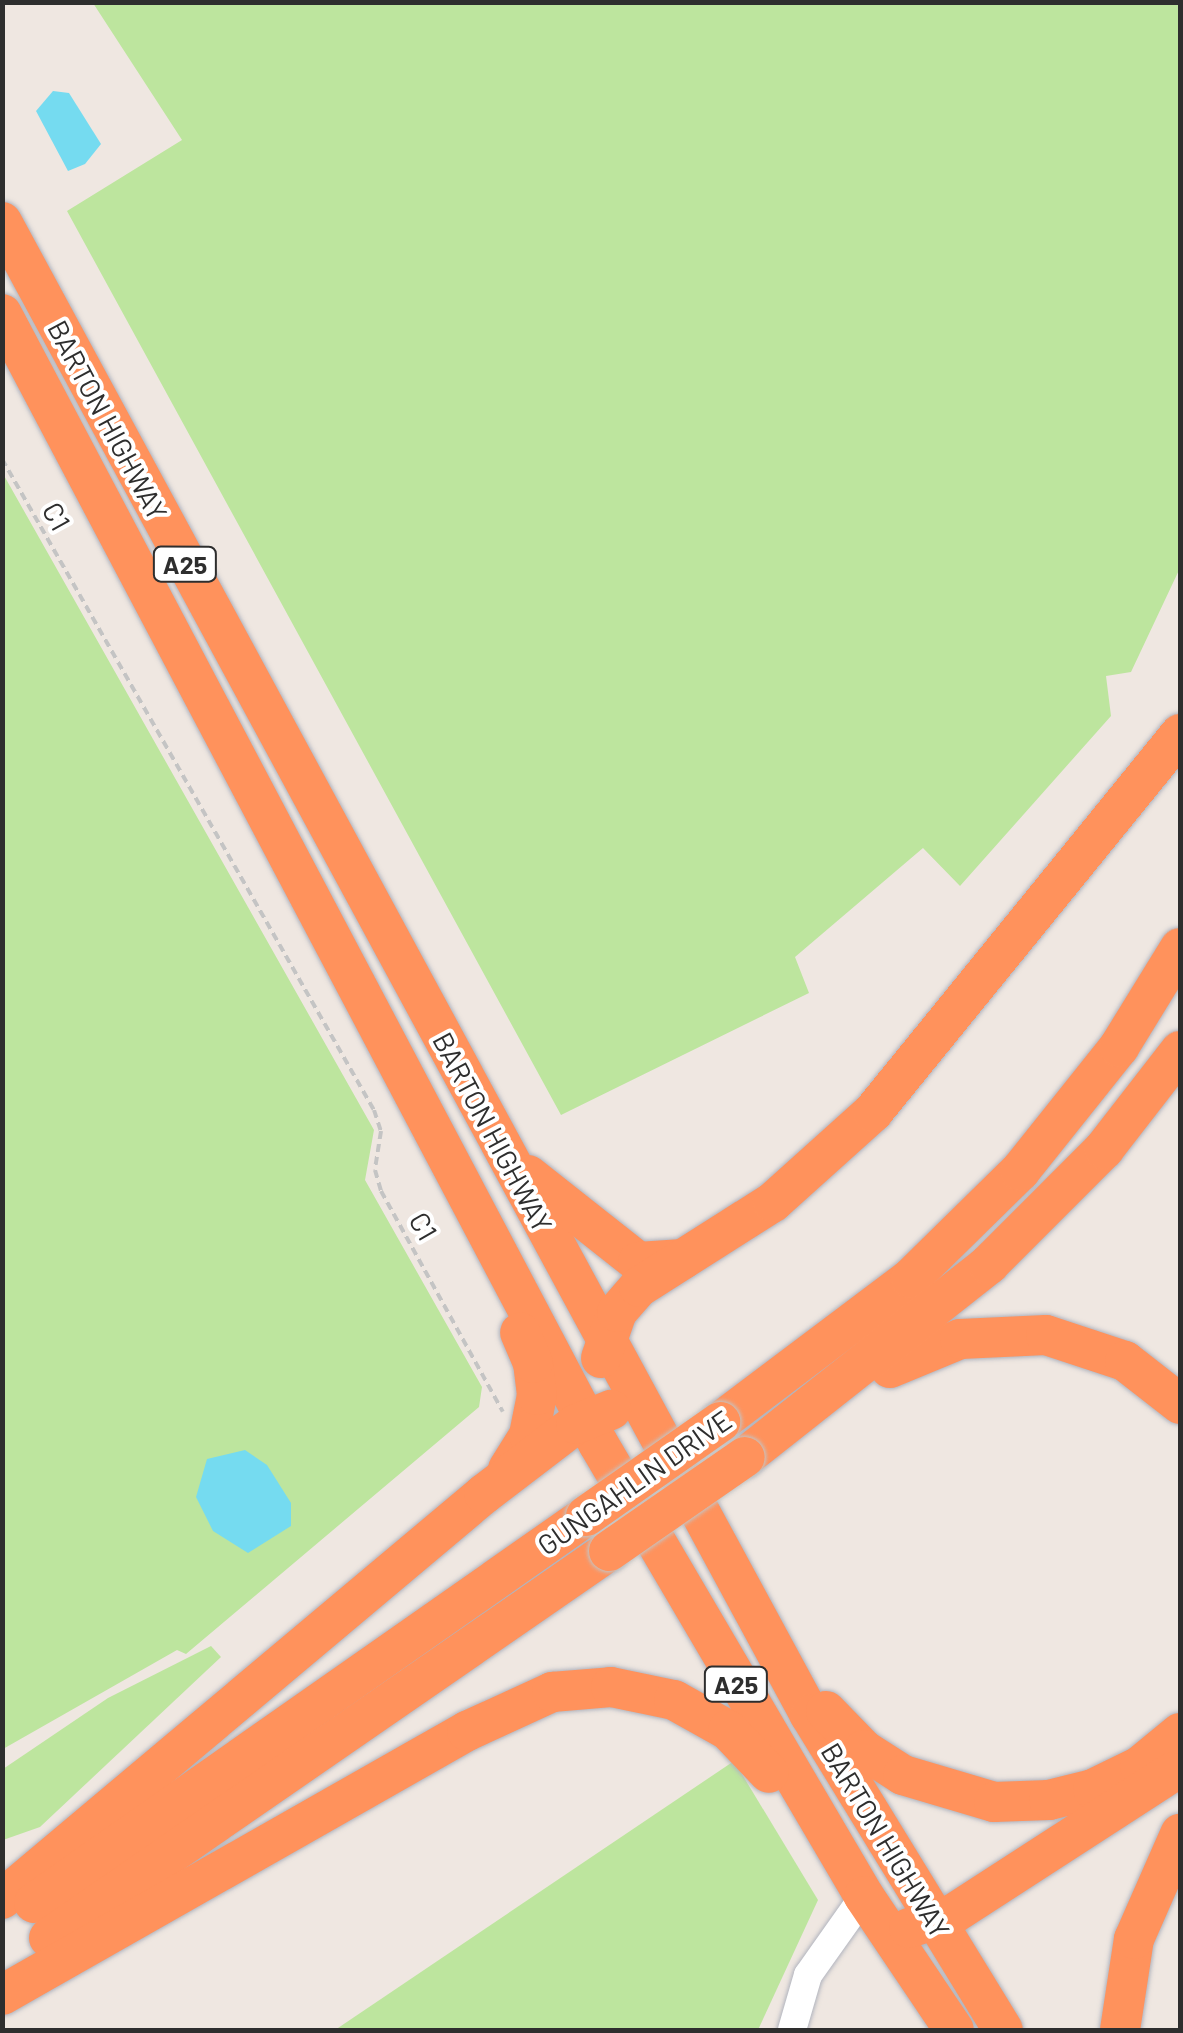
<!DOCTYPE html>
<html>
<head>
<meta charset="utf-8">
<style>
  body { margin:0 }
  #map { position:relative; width:1183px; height:2033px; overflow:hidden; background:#efe7e1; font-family:Barlow,sans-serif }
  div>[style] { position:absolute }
  .green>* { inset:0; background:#bde59e }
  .water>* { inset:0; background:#75dbf0 }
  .path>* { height:4px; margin-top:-2px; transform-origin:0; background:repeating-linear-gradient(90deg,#c4c4c4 0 8px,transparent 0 13px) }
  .roads { filter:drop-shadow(0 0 2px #b1b4be) drop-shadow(0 0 2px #b1b4be) }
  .minor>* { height:28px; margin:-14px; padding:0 14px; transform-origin:14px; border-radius:14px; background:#fff }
  .highway>* { height:40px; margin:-20px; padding:0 20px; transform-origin:20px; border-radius:20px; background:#ff925c }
  .bridges { filter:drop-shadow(0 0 2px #c4c4c4) drop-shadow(0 0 2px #c4c4c4) }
  .highway-bridge>* { height:40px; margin:-20px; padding:0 20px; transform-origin:20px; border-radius:20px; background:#ff925c }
  span { translate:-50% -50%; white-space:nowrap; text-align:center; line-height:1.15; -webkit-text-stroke:8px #fff; paint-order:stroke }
  .shield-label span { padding:2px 8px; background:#fff; border:2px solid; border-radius:8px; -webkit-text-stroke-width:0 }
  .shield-label { font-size:25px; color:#2e2e2e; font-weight:700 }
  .street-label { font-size:28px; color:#2e2e2e }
  .frame { position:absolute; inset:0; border:5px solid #2e2e2e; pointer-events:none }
</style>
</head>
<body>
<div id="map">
  <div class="green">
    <div style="clip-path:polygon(93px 3px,1180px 3px,1180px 568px,1131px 672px,1106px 676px,1111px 716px,960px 886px,923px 848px,795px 957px,809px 993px,561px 1115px,67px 211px,182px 140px)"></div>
    <div style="clip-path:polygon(2px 472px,374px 1130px,365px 1180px,482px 1387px,479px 1407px,186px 1654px,177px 1650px,3px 1749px)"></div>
    <div style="clip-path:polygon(211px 1646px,221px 1657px,40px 1827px,3px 1840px,3px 1769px,108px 1698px)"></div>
    <div style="clip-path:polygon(734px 1761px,818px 1900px,758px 2030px,335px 2030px)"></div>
  </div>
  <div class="water">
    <div style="clip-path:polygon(53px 91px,69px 93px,101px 144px,85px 164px,68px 171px,36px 111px)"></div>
    <div style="clip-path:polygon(245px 1450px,267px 1465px,291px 1503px,291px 1526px,248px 1553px,213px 1531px,196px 1497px,207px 1459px)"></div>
  </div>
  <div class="path">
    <div style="left:2px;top:459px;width:750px;rotate:60.26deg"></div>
    <div style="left:374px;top:1110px;width:22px;rotate:72deg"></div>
    <div style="left:381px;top:1131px;width:39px;rotate:99deg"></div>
    <div style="left:375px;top:1170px;width:22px;rotate:74deg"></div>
    <div style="left:381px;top:1191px;width:252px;rotate:61.1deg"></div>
  </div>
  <div class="roads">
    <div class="minor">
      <div style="left:792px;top:2030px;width:57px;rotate:-73.8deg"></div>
      <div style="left:808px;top:1975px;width:97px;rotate:-54.7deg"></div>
    </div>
    <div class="highway">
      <div style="left:2px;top:222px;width:1698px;rotate:61.58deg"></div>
      <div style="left:810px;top:1715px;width:369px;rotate:58.5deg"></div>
      <div style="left:2px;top:314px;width:1277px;rotate:62.17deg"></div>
      <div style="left:598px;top:1443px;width:525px;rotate:59.58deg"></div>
      <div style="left:864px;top:1896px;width:161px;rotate:56.1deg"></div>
      <div style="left:528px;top:1175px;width:140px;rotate:38.3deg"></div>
      <div style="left:638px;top:1262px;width:45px;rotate:-3.8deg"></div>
      <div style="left:601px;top:1358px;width:49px;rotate:-70.8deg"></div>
      <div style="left:617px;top:1312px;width:33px;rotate:-49deg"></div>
      <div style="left:639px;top:1287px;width:159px;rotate:-32.4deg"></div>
      <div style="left:773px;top:1202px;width:135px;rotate:-42deg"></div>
      <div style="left:873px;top:1112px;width:487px;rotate:-50.9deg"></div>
      <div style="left:890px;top:1368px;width:76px;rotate:-22.5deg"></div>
      <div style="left:960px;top:1339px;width:86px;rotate:-2.7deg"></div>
      <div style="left:1046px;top:1335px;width:83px;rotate:18.2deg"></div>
      <div style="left:1125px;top:1361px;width:70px;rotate:38deg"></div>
      <div style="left:720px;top:1422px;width:239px;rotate:-37deg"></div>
      <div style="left:911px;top:1278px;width:153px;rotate:-44.5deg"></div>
      <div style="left:1020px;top:1171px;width:159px;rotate:-51.4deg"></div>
      <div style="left:1119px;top:1047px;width:116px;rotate:-58.4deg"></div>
      <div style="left:745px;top:1457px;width:311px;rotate:-38.3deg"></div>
      <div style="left:989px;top:1264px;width:163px;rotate:-45deg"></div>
      <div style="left:1104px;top:1149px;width:124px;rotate:-52.2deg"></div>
      <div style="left:508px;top:1469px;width:40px;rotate:-58deg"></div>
      <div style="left:529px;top:1435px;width:41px;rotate:-78.7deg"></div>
      <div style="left:537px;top:1395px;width:32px;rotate:-97deg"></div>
      <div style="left:533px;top:1363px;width:33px;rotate:-113deg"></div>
      <div style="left:826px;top:1711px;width:54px;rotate:45.7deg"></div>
      <div style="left:864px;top:1750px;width:46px;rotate:32.7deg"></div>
      <div style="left:903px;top:1775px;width:95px;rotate:16.5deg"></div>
      <div style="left:994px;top:1802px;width:55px;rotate:-2.1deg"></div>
      <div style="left:1049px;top:1800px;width:45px;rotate:-14deg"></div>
      <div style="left:1093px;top:1789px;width:52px;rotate:-26.1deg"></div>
      <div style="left:1140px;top:1766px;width:52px;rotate:-39.5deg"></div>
      <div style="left:2px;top:1899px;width:630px;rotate:-40.04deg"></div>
      <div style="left:484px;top:1494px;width:116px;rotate:-37.3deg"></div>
      <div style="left:576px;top:1424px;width:38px;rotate:-22deg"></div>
      <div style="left:34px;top:1903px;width:674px;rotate:-35.03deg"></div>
      <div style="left:909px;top:1928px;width:46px;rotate:-17.7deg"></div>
      <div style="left:953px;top:1914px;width:260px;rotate:-32.9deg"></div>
      <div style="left:49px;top:1938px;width:681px;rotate:-34.65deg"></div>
      <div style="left:2px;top:1995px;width:535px;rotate:-29.59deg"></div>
      <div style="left:467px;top:1731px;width:94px;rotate:-24.6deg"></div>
      <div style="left:552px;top:1692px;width:59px;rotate:-4.8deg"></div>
      <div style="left:611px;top:1687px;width:64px;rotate:11.7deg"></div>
      <div style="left:674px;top:1700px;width:62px;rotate:29.1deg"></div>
      <div style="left:728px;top:1730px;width:59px;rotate:46.4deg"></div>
      <div style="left:1120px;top:2030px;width:92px;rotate:-81.3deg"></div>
      <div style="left:1134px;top:1939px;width:115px;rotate:-66.3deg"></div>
    </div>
  </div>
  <div class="bridges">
    <div class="highway-bridge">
      <div style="left:586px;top:1516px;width:164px;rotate:-35deg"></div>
      <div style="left:609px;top:1551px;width:165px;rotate:-34.7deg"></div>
    </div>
  </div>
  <div class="shield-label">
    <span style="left:185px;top:564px">A25</span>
    <span style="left:736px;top:1684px">A25</span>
  </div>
  <div class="street-label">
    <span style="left:108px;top:420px;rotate:62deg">BARTON HIGHWAY</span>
    <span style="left:57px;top:516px;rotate:61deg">C1</span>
    <span style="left:493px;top:1132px;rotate:62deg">BARTON HIGHWAY</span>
    <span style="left:424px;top:1226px;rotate:60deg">C1</span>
    <span style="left:634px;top:1482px;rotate:-35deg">GUNGAHLIN DRIVE</span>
    <span style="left:886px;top:1840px;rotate:59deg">BARTON HIGHWAY</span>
  </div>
  <div class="frame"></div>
</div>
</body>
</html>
